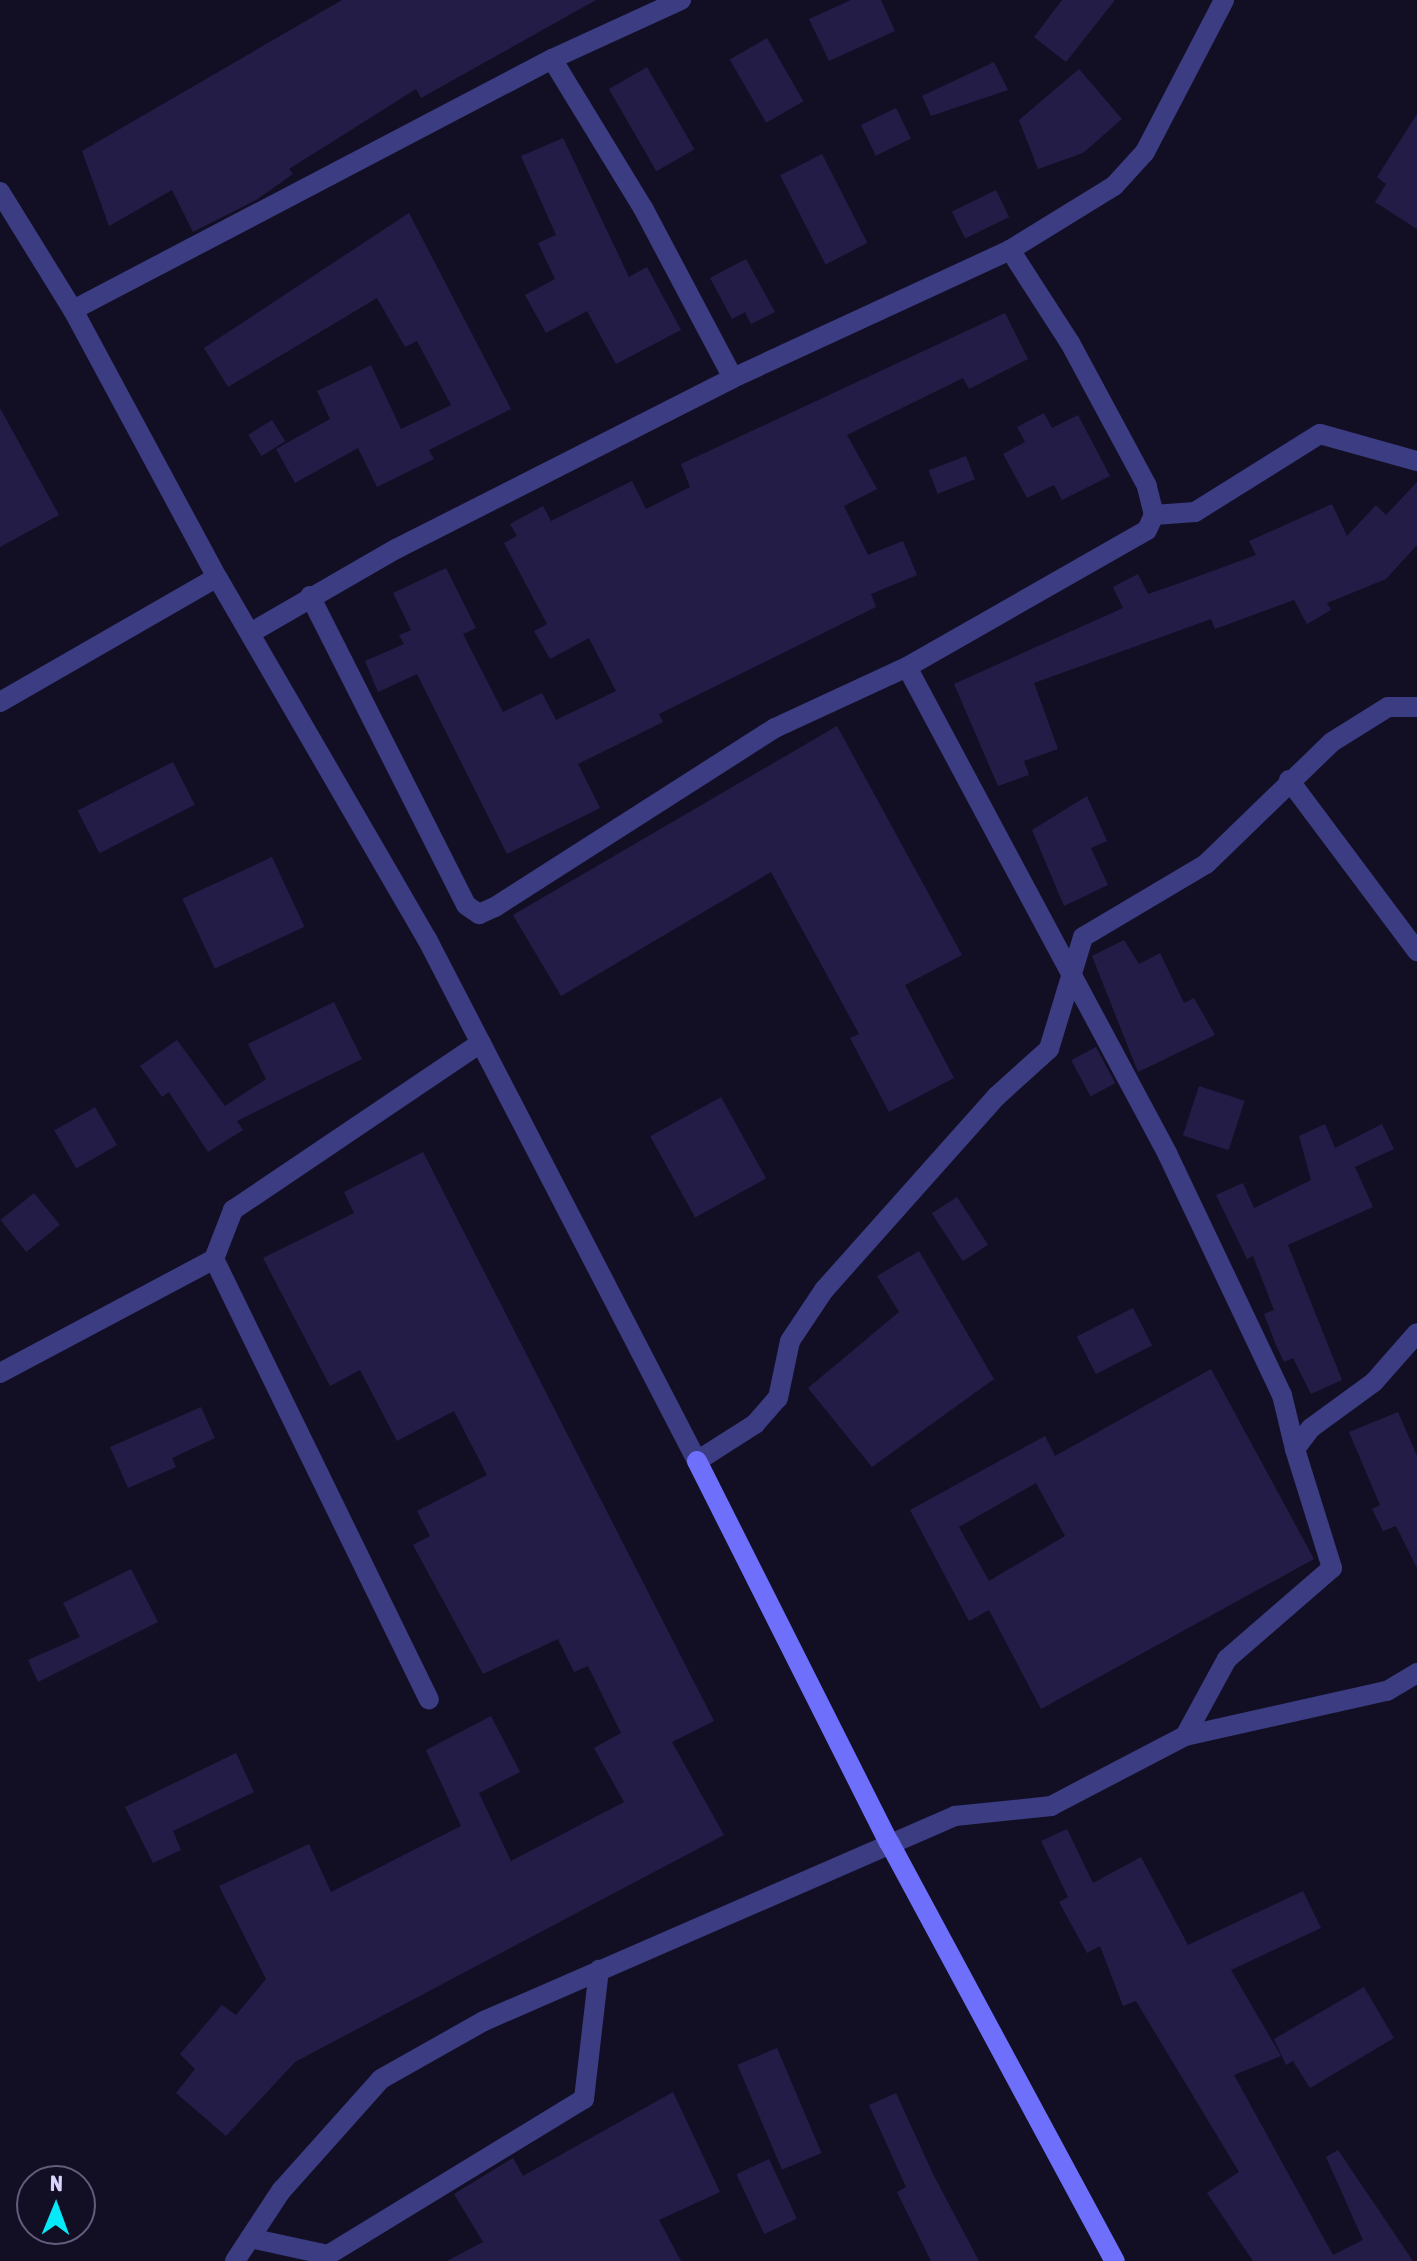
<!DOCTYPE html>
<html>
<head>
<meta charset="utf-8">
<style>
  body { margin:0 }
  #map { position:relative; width:1417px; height:2261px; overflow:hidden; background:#120f25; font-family:"Asap Condensed",sans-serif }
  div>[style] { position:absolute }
  .building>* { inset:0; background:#231c46; transform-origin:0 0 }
  .service>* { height:20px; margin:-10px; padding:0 10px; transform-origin:10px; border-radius:10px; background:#3c3c83 }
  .minor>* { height:20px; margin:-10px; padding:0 10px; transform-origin:10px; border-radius:10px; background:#3c3c83 }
  .tertiary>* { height:20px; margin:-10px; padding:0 10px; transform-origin:10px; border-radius:10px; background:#3c3c83 }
  .secondary>* { height:20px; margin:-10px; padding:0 10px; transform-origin:10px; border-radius:10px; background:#6e6ffb }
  span { translate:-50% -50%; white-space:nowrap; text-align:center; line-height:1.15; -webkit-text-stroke:6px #120f25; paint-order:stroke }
  .north { position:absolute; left:16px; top:2165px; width:80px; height:80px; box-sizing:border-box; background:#120f25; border:2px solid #615e7c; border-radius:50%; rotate:1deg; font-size:22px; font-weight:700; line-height:32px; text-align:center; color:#d8d4fe }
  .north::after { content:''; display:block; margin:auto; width:28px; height:36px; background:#06e9f8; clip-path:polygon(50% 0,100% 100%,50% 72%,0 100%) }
</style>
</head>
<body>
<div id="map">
  <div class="building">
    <div style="clip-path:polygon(342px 0,596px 0,421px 98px,416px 89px,289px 169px,293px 174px,256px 200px,193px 232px,172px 190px,109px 226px,82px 151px)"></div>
    <div style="clip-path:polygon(851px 0,881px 0,895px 31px,829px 61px,809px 19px)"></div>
    <div style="clip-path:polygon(1062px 0,1115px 0,1066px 62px,1034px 37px)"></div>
    <div style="left:767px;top:38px;width:73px;height:43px;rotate:60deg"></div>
    <div style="clip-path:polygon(994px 62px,1008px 90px,931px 116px,922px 96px)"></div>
    <div style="left:647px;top:67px;width:95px;height:44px;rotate:60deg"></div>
    <div style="clip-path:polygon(1079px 69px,1122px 119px,1083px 153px,1038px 169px,1019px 120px)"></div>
    <div style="left:896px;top:108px;width:34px;height:39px;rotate:64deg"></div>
    <div style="clip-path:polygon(1417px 114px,1417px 229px,1375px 202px,1386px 184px,1377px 177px)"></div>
    <div style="clip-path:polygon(563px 138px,629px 277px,647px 267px,681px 330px,616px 364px,587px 311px,546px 333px,525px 295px,555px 279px,538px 243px,556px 235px,521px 156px)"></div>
    <div style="left:822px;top:154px;width:100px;height:47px;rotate:63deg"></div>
    <div style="left:996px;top:190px;width:30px;height:49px;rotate:64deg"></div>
    <div style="clip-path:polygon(409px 213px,511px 409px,429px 450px,434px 459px,377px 487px,358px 448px,295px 483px,276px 449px,330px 419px,317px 391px,371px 365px,401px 429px,451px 405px,417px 341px,405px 347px,377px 298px,228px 387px,204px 348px)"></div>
    <div style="clip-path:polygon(746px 259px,775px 312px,751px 324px,745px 312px,732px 319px,710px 278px)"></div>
    <div style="clip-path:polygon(1005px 313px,1028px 359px,969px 389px,963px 378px,847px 435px,877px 489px,844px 506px,868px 555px,903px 541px,917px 575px,871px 594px,876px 607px,659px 714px,663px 722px,578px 764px,600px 808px,507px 854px,417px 674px,378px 692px,365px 661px,404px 644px,399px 635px,411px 630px,393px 593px,446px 568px,476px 628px,463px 634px,503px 712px,542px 693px,556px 720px,616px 691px,589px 638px,550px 659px,534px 631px,547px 624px,504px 543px,517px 536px,510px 524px,543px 506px,551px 521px,632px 481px,646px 509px,690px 487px,681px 464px)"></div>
    <div style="clip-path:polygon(0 408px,59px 515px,0 547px)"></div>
    <div style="clip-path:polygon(1044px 413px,1052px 428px,1078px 415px,1110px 476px,1062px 500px,1054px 485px,1027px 498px,1003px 454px,1025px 442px,1017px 427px)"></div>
    <div style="left:272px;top:420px;width:25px;height:28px;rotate:58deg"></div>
    <div style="left:966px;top:456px;width:25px;height:40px;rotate:69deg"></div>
    <div style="clip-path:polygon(1417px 482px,1417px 545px,1386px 579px,1327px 603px,1331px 610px,1307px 624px,1294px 600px,1215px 629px,1211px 619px,1034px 683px,1058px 749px,1024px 761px,1029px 775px,998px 786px,954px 684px,1123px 608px,1113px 587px,1138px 574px,1148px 594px,1180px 583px,1256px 555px,1249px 541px,1332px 504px,1347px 536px,1376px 505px,1386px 515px)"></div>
    <div style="clip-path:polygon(837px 726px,962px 955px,905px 985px,954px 1078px,889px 1112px,850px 1038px,859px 1034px,771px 872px,561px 996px,513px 915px)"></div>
    <div style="left:173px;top:762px;width:48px;height:107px;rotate:63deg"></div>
    <div style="clip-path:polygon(1087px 796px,1107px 841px,1091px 848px,1108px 885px,1064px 906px,1032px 830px)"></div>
    <div style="left:272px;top:857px;width:77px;height:99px;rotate:65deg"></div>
    <div style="clip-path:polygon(1124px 940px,1139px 964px,1160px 953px,1184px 1003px,1194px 998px,1215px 1035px,1138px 1072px,1092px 956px)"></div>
    <div style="clip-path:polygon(334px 1002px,362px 1059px,237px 1121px,243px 1130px,208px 1152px,169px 1092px,162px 1097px,140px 1066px,177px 1040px,225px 1106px,266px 1079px,248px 1044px)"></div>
    <div style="left:1096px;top:1047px;width:41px;height:28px;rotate:62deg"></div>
    <div style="left:1199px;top:1086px;width:48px;height:52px;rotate:18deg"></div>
    <div style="left:721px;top:1097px;width:93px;height:81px;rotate:61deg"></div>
    <div style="left:95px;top:1107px;width:44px;height:47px;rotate:60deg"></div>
    <div style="clip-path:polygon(1325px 1124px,1335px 1148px,1382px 1124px,1394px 1149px,1355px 1167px,1373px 1207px,1288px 1245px,1342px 1380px,1311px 1394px,1293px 1358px,1284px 1362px,1276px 1345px,1264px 1314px,1274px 1310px,1253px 1256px,1247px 1259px,1216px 1195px,1243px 1183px,1254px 1208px,1311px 1180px,1299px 1136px)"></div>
    <div style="clip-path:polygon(423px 1152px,714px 1721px,672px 1742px,724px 1835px,295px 2062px,226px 2136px,176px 2093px,195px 2069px,180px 2054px,222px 2005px,236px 2015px,266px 1979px,219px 1886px,309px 1844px,331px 1892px,461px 1826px,426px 1750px,491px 1716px,520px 1772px,479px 1793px,511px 1861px,624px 1802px,594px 1748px,621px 1733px,588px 1666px,574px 1672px,558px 1639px,483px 1674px,413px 1545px,430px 1536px,417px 1511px,487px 1475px,454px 1411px,397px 1441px,360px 1370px,330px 1386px,263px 1258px,354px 1213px,344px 1192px)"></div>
    <div style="left:34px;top:1193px;width:41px;height:43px;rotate:51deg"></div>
    <div style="left:957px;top:1197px;width:57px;height:30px;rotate:57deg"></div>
    <div style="clip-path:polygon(919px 1251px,994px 1379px,872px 1467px,808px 1388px,899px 1312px,877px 1276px)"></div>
    <div style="left:1133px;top:1308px;width:42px;height:63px;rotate:63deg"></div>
    <div style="clip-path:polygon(evenodd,1211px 1369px,1314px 1559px,1041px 1709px,989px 1610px,969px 1621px,910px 1510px,1045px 1436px,1055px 1456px,1211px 1369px,1036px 1483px,1065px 1536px,989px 1581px,959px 1527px,1036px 1483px)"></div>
    <div style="clip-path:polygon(201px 1407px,215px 1438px,172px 1458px,176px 1467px,128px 1488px,110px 1447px)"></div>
    <div style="clip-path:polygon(1398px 1412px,1417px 1456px,1417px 1568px,1396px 1526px,1383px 1531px,1372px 1509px,1380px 1505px,1349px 1432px)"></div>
    <div style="clip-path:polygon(131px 1569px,158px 1622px,38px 1682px,28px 1660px,80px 1637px,63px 1603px)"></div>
    <div style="clip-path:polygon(236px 1753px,254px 1792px,173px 1831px,181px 1850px,153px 1863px,125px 1807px)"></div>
    <div style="clip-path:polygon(1067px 1829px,1093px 1883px,1141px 1857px,1188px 1945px,1303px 1891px,1321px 1928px,1231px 1970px,1281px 2056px,1234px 2075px,1333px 2255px,1363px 2240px,1326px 2157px,1338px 2150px,1413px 2261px,1253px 2261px,1207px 2193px,1239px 2172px,1136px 2001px,1123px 2006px,1100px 1946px,1087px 1953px,1059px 1902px,1068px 1897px,1041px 1841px)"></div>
    <div style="clip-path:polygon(1364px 1987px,1394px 2038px,1310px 2088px,1293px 2061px,1286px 2065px,1274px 2039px)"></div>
    <div style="left:777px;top:2048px;width:114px;height:43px;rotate:67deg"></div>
    <div style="clip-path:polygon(673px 2092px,720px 2192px,659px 2220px,681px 2261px,447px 2261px,483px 2242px,454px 2194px,513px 2158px,523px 2176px)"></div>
    <div style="clip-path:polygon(896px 2093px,933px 2174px,979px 2261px,931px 2261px,897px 2192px,906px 2187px,869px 2105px)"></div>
    <div style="left:769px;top:2159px;width:66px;height:36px;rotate:65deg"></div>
  </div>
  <div class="service">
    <div style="left:250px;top:2238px;width:80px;rotate:12.3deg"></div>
    <div style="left:328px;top:2255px;width:300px;rotate:-31.4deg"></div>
    <div style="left:584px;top:2099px;width:130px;rotate:-83.4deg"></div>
  </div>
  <div class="minor">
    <div style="left:552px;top:59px;width:175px;rotate:58.6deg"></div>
    <div style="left:643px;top:208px;width:192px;rotate:62.1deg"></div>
    <div style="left:73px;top:310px;width:541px;rotate:-27.65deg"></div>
    <div style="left:552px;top:59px;width:142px;rotate:-24.6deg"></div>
    <div style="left:1154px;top:515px;width:41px;rotate:-4.2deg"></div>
    <div style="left:1195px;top:512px;width:147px;rotate:-32deg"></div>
    <div style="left:1320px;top:434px;width:101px;rotate:15.6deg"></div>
    <div style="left:310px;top:596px;width:346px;rotate:63.2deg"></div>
    <div style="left:466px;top:905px;width:16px;rotate:35deg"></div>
    <div style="left:479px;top:914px;width:17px;rotate:-24deg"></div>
    <div style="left:495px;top:907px;width:332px;rotate:-32.6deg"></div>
    <div style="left:775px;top:728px;width:145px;rotate:-24.8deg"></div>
    <div style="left:907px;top:667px;width:276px;rotate:-29.7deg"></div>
    <div style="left:1147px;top:530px;width:17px;rotate:-65deg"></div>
    <div style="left:1154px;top:515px;width:30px;rotate:-104deg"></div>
    <div style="left:1147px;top:486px;width:162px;rotate:-118.3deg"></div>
    <div style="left:1070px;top:343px;width:111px;rotate:-122.8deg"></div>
    <div style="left:252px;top:632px;width:166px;rotate:-30deg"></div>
    <div style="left:396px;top:549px;width:378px;rotate:-26.9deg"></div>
    <div style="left:733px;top:378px;width:305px;rotate:-24.8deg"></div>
    <div style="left:1010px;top:250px;width:122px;rotate:-31.6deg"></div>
    <div style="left:1114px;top:186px;width:46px;rotate:-47.6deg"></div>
    <div style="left:1145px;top:152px;width:171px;rotate:-62.5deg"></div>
    <div style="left:907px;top:667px;width:551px;rotate:61.85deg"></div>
    <div style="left:1167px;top:1153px;width:268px;rotate:64.6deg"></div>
    <div style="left:1282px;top:1395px;width:56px;rotate:76.5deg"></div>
    <div style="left:0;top:702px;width:250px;rotate:-29.9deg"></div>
    <div style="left:1289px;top:780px;width:214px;rotate:53.2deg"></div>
    <div style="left:214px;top:1259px;width:490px;rotate:64deg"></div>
    <div style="left:0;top:1373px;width:242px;rotate:-28deg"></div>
    <div style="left:214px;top:1259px;width:53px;rotate:-68.8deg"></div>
    <div style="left:233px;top:1210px;width:299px;rotate:-34deg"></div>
    <div style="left:697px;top:1461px;width:69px;rotate:-32.5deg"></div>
    <div style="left:755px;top:1424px;width:35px;rotate:-49deg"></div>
    <div style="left:778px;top:1398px;width:58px;rotate:-78.1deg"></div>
    <div style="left:790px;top:1341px;width:61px;rotate:-56.3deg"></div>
    <div style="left:824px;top:1290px;width:260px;rotate:-48.3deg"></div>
    <div style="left:997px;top:1096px;width:70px;rotate:-42.1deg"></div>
    <div style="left:1049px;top:1049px;width:117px;rotate:-73.1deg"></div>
    <div style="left:1083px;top:937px;width:143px;rotate:-30.7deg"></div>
    <div style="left:1206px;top:864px;width:175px;rotate:-44.1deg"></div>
    <div style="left:1332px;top:742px;width:66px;rotate:-32deg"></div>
    <div style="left:1388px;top:707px;width:29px"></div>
    <div style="left:1185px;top:1736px;width:88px;rotate:-61.4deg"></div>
    <div style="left:1227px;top:1659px;width:139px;rotate:-40.9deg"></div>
    <div style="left:1332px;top:1568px;width:125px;rotate:-107.3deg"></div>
    <div style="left:1295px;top:1449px;width:26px;rotate:-53deg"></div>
    <div style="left:1311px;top:1428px;width:78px;rotate:-36.1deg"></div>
    <div style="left:1374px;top:1382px;width:65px;rotate:-48.7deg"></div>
    <div style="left:235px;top:2261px;width:84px;rotate:-56.7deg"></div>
    <div style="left:281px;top:2191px;width:150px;rotate:-48.2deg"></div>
    <div style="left:381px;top:2079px;width:118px;rotate:-29.4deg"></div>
    <div style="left:484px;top:2021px;width:514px;rotate:-23.52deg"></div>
    <div style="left:955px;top:1816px;width:97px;rotate:-5.9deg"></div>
    <div style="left:1051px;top:1806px;width:151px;rotate:-27.6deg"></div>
    <div style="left:1185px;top:1736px;width:207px;rotate:-12.6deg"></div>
    <div style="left:1387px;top:1691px;width:35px;rotate:-31deg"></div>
  </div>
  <div class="tertiary">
    <div style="left:0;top:192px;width:139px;rotate:58.3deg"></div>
    <div style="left:73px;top:310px;width:303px;rotate:61.7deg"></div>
    <div style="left:217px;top:577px;width:419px;rotate:59.9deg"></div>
    <div style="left:427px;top:939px;width:588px;rotate:62.65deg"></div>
  </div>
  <div class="secondary">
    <div style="left:697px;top:1461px;width:427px;rotate:63.3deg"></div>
    <div style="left:889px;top:1842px;width:476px;rotate:61.7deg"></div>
  </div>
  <div class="north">N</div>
</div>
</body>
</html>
